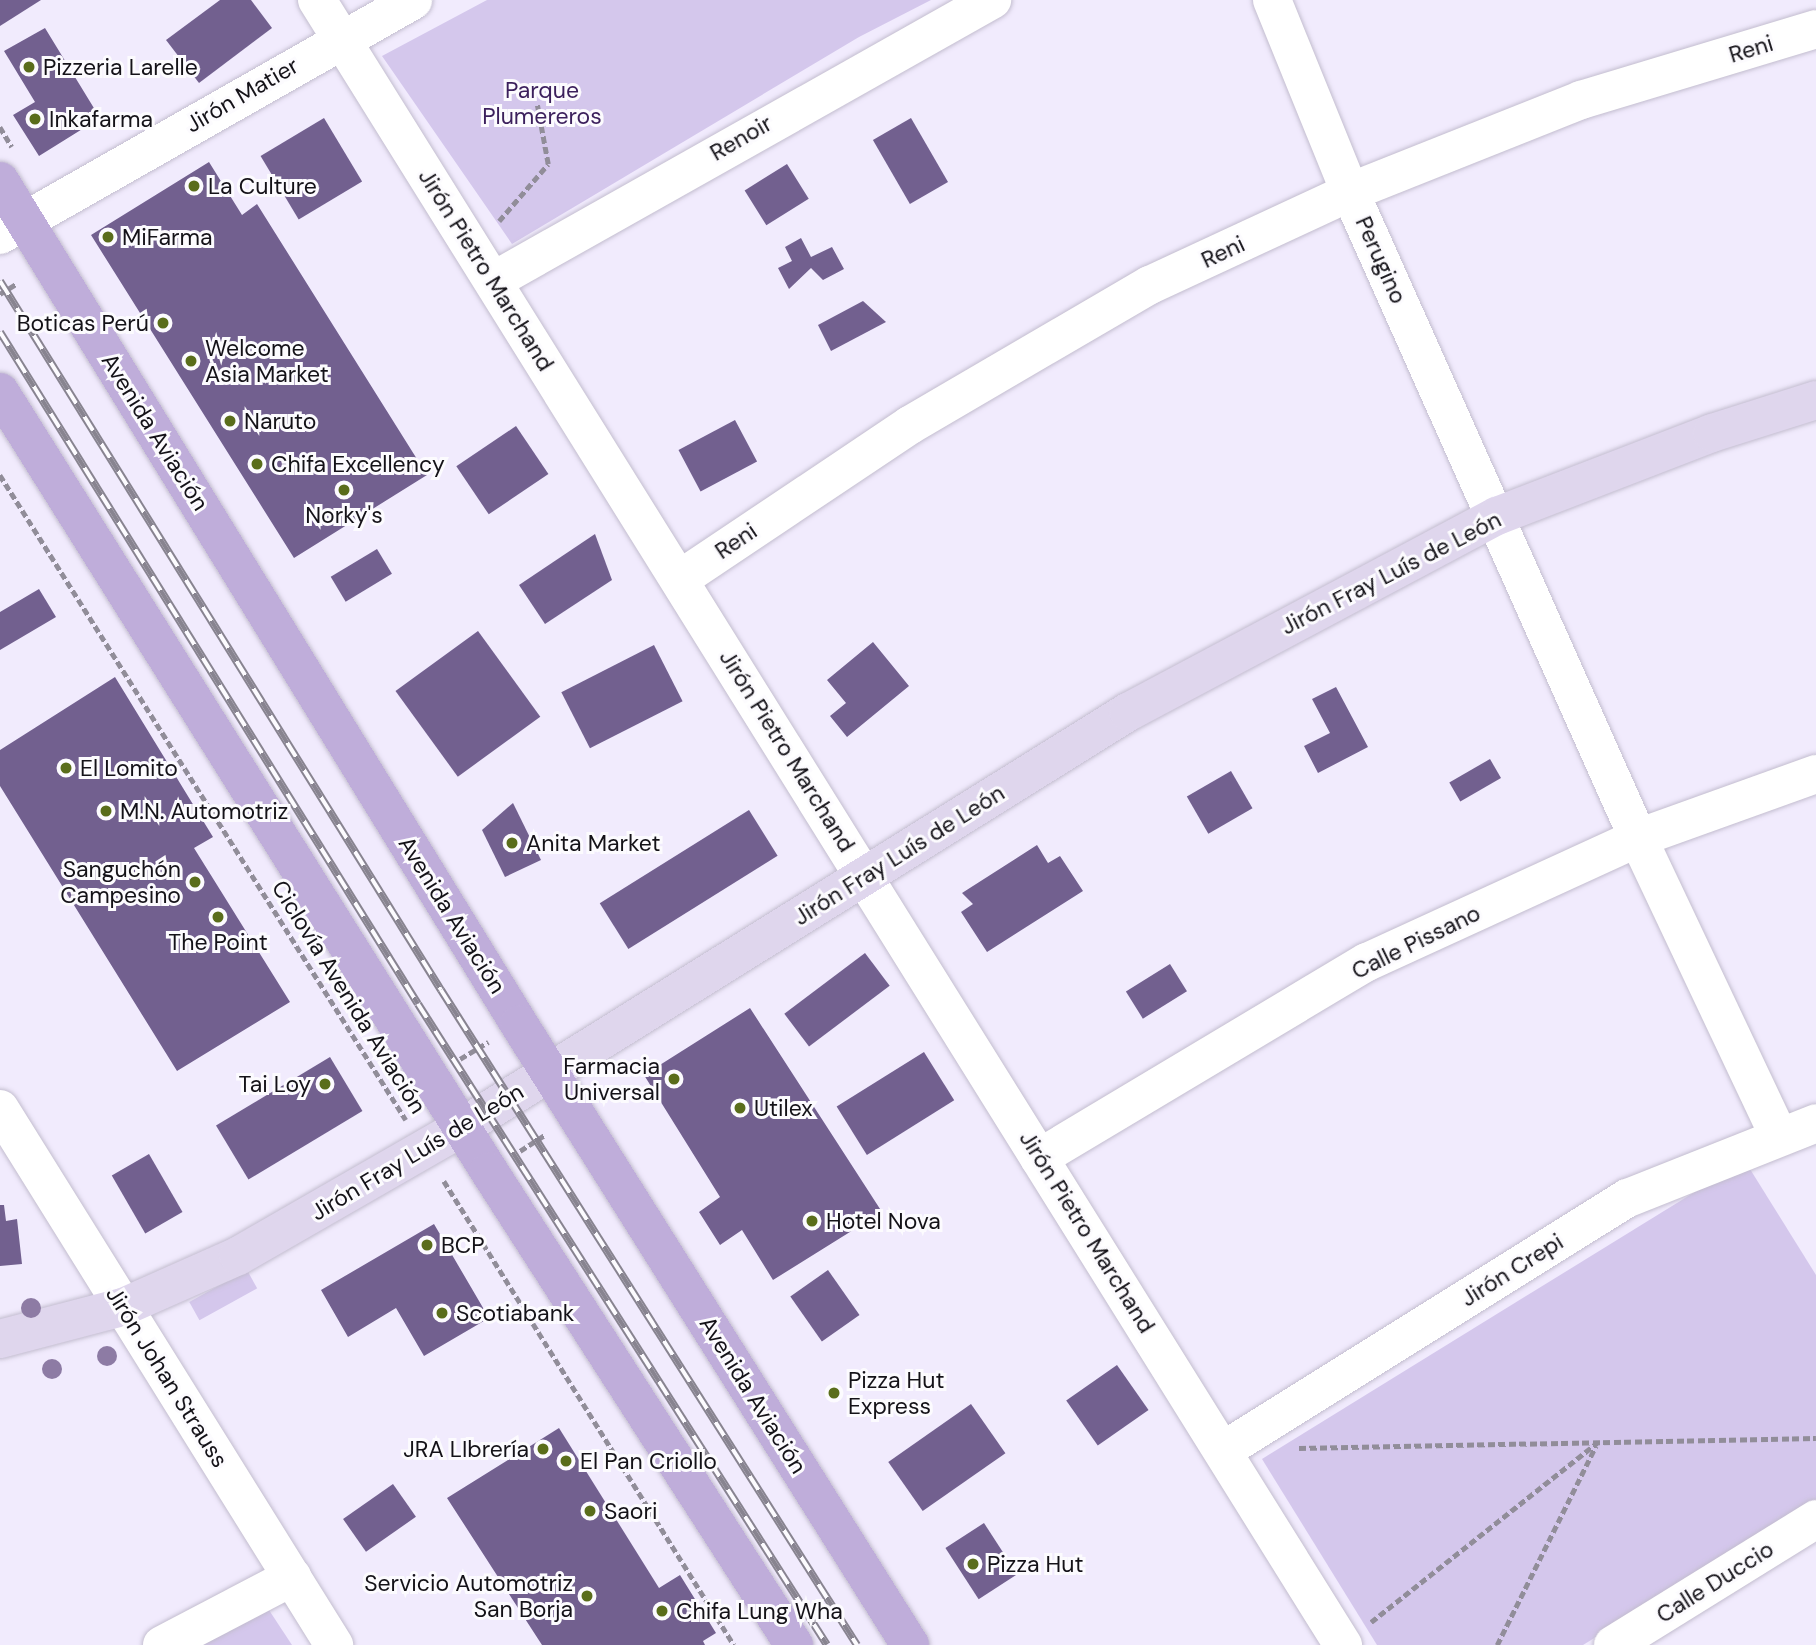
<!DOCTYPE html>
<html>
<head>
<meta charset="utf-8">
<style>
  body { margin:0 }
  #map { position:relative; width:1816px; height:1645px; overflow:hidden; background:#f1ebfd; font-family:"DM Sans",sans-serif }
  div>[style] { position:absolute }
  .green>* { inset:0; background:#d4c7ec; transform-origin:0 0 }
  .building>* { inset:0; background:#72608f; transform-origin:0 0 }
  .path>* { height:4.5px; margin-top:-2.25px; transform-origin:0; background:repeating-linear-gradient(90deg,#918d99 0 7px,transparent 0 10.5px) }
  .roads { filter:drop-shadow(0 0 2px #c3bdcf) drop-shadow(0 0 2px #c3bdcf) }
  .street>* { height:38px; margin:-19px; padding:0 19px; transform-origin:19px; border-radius:19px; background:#fff }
  .secondary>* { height:38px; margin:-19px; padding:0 19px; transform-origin:19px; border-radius:19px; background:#dfd6ed }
  .primary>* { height:38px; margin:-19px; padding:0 19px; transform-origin:19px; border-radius:19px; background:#bfadda }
  .rail>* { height:8px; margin-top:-4px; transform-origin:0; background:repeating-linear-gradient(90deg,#fcfbfe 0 16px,#888490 0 32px); box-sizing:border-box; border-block:2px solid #888490 }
  .trees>* { width:20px; height:20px; margin:-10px; border-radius:50%; background:#8d7ba4 }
  .dots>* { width:19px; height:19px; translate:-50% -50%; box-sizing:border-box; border:4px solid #fcfbfe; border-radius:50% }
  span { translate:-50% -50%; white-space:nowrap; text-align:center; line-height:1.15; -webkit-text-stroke:6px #fcfbfe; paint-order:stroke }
  .street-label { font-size:23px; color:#141218 }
  .poi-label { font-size:23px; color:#141218 }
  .left { translate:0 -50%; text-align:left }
  .right { translate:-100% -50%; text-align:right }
  .park-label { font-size:23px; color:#3b1f5c }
</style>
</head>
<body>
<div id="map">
  <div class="green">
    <div style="clip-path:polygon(487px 0,931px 0,859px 37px,512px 244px,382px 56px)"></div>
    <div style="clip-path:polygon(1745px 1161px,1816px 1275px,1816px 1501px,1583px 1645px,1377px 1645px,1262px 1459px)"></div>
    <div style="left:247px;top:1270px;width:21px;height:66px;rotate:61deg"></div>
    <div style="clip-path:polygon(265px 1604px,292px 1645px,189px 1645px)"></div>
  </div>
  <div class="building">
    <div style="clip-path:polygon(0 0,41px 0,0 26px)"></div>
    <div style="clip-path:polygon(220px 0,251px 0,272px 28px,199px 83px,166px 40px)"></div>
    <div style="clip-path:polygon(45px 28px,100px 118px,39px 156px,13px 115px,35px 102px,4px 51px)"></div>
    <div style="left:324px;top:118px;width:74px;height:74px;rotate:59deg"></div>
    <div style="left:911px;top:118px;width:74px;height:44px;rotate:60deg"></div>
    <div style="clip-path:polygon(209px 162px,242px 215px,257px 204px,427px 475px,294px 558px,91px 235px)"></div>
    <div style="left:787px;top:164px;width:41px;height:50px;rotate:58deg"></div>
    <div style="clip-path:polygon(801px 238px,811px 257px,832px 247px,844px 269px,823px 280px,811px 268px,789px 289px,778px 268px,792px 261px,785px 247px)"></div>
    <div style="clip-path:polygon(863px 301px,886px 322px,831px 351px,818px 325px)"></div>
    <div style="left:735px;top:420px;width:47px;height:64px;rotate:62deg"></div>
    <div style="left:516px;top:426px;width:58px;height:72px;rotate:56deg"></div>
    <div style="clip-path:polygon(595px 534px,612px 580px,545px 624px,519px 585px)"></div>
    <div style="left:377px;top:549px;width:29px;height:54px;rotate:59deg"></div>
    <div style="clip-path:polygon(39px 589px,56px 617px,0 650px,0 612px)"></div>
    <div style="left:478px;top:631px;width:106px;height:102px;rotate:54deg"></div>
    <div style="clip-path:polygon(873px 642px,909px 686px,847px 737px,830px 716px,846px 703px,827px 680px)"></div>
    <div style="left:654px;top:645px;width:63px;height:104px;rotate:63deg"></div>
    <div style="clip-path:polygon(115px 677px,213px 837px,194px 848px,290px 1002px,177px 1071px,0 786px,0 750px)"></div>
    <div style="clip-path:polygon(1336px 687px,1368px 747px,1318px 773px,1304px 746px,1330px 733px,1312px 699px)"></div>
    <div style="left:1490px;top:759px;width:22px;height:47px;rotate:60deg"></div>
    <div style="left:1231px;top:771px;width:43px;height:51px;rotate:60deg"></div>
    <div style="clip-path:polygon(513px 803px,541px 860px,505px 877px,482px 830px)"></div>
    <div style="left:749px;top:810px;width:54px;height:176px;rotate:58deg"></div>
    <div style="clip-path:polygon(1037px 845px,1048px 863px,1060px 856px,1083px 891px,987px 952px,961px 912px,973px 904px,962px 893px)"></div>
    <div style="left:865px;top:953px;width:41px;height:101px;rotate:53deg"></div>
    <div style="left:1170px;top:964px;width:32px;height:52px;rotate:58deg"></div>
    <div style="clip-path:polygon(750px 1008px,882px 1212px,773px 1280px,742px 1230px,720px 1245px,699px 1212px,720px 1197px,644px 1075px)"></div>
    <div style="left:924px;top:1052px;width:57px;height:103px;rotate:58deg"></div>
    <div style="left:330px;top:1057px;width:63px;height:133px;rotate:59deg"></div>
    <div style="left:149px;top:1154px;width:67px;height:43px;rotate:60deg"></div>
    <div style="clip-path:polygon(0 1205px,4px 1205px,6px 1221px,17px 1219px,22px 1264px,0 1266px)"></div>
    <div style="clip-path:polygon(434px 1224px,489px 1318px,424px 1356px,396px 1308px,348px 1337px,321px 1290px)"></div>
    <div style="left:828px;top:1270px;width:55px;height:46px;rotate:55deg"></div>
    <div style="left:1117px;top:1365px;width:55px;height:62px;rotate:55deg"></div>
    <div style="left:971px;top:1404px;width:60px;height:101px;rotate:55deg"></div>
    <div style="clip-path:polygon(559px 1428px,659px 1588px,680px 1575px,716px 1633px,703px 1641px,705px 1645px,542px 1645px,447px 1498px)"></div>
    <div style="left:393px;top:1484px;width:40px;height:61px;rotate:55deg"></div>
    <div style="left:984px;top:1523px;width:61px;height:46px;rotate:57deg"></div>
  </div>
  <div class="path">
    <div style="left:0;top:127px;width:23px;rotate:59deg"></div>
    <div style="left:499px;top:221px;width:75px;rotate:-49.3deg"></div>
    <div style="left:548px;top:164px;width:61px;rotate:-100.4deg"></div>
    <div style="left:0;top:294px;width:19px;rotate:-32deg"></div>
    <div style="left:0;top:475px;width:762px;rotate:57.81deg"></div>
    <div style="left:460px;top:1059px;width:33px;rotate:-31deg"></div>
    <div style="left:520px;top:1151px;width:30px;rotate:-33deg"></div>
    <div style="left:444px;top:1181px;width:547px;rotate:57.99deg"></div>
    <div style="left:1299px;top:1448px;width:517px;rotate:-1.11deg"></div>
    <div style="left:1371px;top:1622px;width:288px;rotate:-38.4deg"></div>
    <div style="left:1497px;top:1645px;width:222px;rotate:-63.6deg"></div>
  </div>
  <div class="roads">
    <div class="street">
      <div style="left:317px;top:0;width:1939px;rotate:58.05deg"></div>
      <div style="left:1272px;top:0;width:207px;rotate:67.9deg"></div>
      <div style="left:1350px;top:192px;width:707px;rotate:65.97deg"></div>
      <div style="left:1638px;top:838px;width:330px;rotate:64.7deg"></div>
      <div style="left:0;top:235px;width:475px;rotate:-29.6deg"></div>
      <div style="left:493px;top:281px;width:573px;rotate:-29.39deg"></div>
      <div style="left:680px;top:579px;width:277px;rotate:-33.8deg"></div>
      <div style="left:910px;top:425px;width:278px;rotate:-30.3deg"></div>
      <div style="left:1150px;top:285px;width:221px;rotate:-24.9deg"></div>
      <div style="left:1350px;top:192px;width:249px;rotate:-21.7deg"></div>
      <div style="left:1581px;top:100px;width:245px;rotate:-16.8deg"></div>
      <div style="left:0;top:1109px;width:632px;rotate:58.07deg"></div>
      <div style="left:1039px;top:1158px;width:382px;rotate:-30.9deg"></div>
      <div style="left:1367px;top:962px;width:298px;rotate:-24.6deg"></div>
      <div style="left:1638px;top:838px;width:189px;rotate:-19.8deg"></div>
      <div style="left:1224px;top:1450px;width:476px;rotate:-32deg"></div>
      <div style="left:1628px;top:1198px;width:202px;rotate:-21.7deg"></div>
      <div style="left:162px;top:1645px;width:147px;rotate:-27.6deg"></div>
      <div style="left:1613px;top:1645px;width:239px;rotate:-31.8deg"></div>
    </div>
    <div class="secondary">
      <div style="left:0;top:1339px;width:127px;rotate:-14.6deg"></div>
      <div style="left:123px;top:1307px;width:126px;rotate:-23.9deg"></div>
      <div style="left:238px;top:1256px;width:258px;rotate:-29.9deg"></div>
      <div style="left:462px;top:1127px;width:785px;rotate:-31.93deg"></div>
      <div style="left:1128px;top:712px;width:418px;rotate:-28deg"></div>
      <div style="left:1497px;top:516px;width:230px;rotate:-21.1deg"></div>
      <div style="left:1712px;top:433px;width:109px;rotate:-17.6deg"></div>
    </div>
    <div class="primary">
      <div style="left:0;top:181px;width:990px;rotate:58.38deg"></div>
      <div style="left:519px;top:1024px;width:734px;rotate:57.8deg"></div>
      <div style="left:0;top:392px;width:920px;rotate:57.88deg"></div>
      <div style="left:489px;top:1171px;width:564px;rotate:57.24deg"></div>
    </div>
  </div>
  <div class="rail">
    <div style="left:0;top:281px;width:835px;rotate:58.12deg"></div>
    <div style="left:441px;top:990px;width:776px;rotate:57.58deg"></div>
    <div style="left:0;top:332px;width:791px;rotate:58.12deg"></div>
    <div style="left:418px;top:1004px;width:760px;rotate:57.46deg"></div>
  </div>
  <div class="trees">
    <div style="left:31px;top:1308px"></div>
    <div style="left:107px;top:1356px"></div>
    <div style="left:52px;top:1369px"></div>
  </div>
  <div class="dots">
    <div style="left:29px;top:67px;background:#5a6d1b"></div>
    <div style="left:35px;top:119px;background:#5a6d1b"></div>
    <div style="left:194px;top:186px;background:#5a6d1b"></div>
    <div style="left:108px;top:237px;background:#5a6d1b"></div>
    <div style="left:163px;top:323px;background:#5a6d1b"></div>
    <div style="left:191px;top:361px;background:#5a6d1b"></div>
    <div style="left:230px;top:421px;background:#5a6d1b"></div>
    <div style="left:257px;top:464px;background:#5a6d1b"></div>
    <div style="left:344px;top:490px;background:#5a6d1b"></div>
    <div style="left:66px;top:768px;background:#5a6d1b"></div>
    <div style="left:106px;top:811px;background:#5a6d1b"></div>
    <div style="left:512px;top:843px;background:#5a6d1b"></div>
    <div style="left:195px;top:882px;background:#5a6d1b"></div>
    <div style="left:218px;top:917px;background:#5a6d1b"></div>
    <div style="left:674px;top:1079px;background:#5a6d1b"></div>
    <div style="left:325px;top:1084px;background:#5a6d1b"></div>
    <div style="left:740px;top:1108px;background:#5a6d1b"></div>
    <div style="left:812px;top:1221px;background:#5a6d1b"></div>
    <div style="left:427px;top:1245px;background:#5a6d1b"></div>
    <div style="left:442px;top:1313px;background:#5a6d1b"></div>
    <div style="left:834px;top:1393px;background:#5a6d1b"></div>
    <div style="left:543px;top:1449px;background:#5a6d1b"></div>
    <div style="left:566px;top:1461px;background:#5a6d1b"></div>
    <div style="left:590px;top:1511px;background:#5a6d1b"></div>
    <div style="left:973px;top:1564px;background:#5a6d1b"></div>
    <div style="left:587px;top:1596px;background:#5a6d1b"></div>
    <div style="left:662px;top:1611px;background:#5a6d1b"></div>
  </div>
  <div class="street-label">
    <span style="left:1751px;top:49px;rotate:-17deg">Reni</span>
    <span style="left:242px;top:95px;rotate:-30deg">Jirón Matier</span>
    <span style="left:741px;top:138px;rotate:-30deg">Renoir</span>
    <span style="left:1223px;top:252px;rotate:-25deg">Reni</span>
    <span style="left:1381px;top:260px;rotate:66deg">Perugino</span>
    <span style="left:486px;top:270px;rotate:58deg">Jirón Pietro Marchand</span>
    <span style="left:155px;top:432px;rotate:58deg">Avenida Aviación</span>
    <span style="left:736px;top:541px;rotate:-34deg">Reni</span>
    <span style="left:1391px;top:573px;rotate:-27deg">Jirón Fray Luís de León</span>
    <span style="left:787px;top:751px;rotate:58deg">Jirón Pietro Marchand</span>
    <span style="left:899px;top:855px;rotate:-32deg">Jirón Fray Luís de León</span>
    <span style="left:452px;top:915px;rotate:58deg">Avenida Aviación</span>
    <span style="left:1416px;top:942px;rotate:-26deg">Calle Pissano</span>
    <span style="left:349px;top:997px;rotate:58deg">Ciclovía Avenida Aviación</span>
    <span style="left:417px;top:1152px;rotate:-31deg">Jirón Fray Luís de León</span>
    <span style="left:1087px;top:1232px;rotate:58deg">Jirón Pietro Marchand</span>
    <span style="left:1512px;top:1270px;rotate:-32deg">Jirón Crepi</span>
    <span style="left:167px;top:1377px;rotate:58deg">Jirón Johan Strauss</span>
    <span style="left:753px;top:1395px;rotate:58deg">Avenida Aviación</span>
    <span style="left:1715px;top:1582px;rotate:-32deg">Calle Duccio</span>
  </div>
  <div class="poi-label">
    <span class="left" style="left:43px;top:67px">Pizzeria Larelle</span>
    <span class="left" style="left:49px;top:119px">Inkafarma</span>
    <span class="left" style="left:208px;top:186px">La Culture</span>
    <span class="left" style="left:122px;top:237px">MiFarma</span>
    <span class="right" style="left:149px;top:323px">Boticas Perú</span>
    <span class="left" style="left:205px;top:361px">Welcome<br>Asia Market</span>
    <span class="left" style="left:244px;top:421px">Naruto</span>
    <span class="left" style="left:271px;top:464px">Chifa Excellency</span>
    <span style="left:344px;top:515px">Norky's</span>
    <span class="left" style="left:80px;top:768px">El Lomito</span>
    <span class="left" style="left:120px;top:811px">M.N. Automotriz</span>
    <span class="left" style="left:526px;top:843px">Anita Market</span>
    <span class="right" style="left:181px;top:882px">Sanguchón<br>Campesino</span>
    <span style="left:218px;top:942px">The Point</span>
    <span class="right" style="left:660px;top:1079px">Farmacia<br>Universal</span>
    <span class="right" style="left:311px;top:1084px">Tai Loy</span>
    <span class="left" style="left:754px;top:1108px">Utilex</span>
    <span class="left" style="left:826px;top:1221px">Hotel Nova</span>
    <span class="left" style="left:441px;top:1245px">BCP</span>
    <span class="left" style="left:456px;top:1313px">Scotiabank</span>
    <span class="left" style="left:848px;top:1393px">Pizza Hut<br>Express</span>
    <span class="right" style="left:529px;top:1449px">JRA LIbrería</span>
    <span class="left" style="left:580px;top:1461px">El Pan Criollo</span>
    <span class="left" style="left:604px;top:1511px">Saori</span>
    <span class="left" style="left:987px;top:1564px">Pizza Hut</span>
    <span class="right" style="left:573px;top:1596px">Servicio Automotriz<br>San Borja</span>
    <span class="left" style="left:676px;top:1611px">Chifa Lung Wha</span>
  </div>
  <div class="park-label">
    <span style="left:542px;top:103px">Parque<br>Plumereros</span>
  </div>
</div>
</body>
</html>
